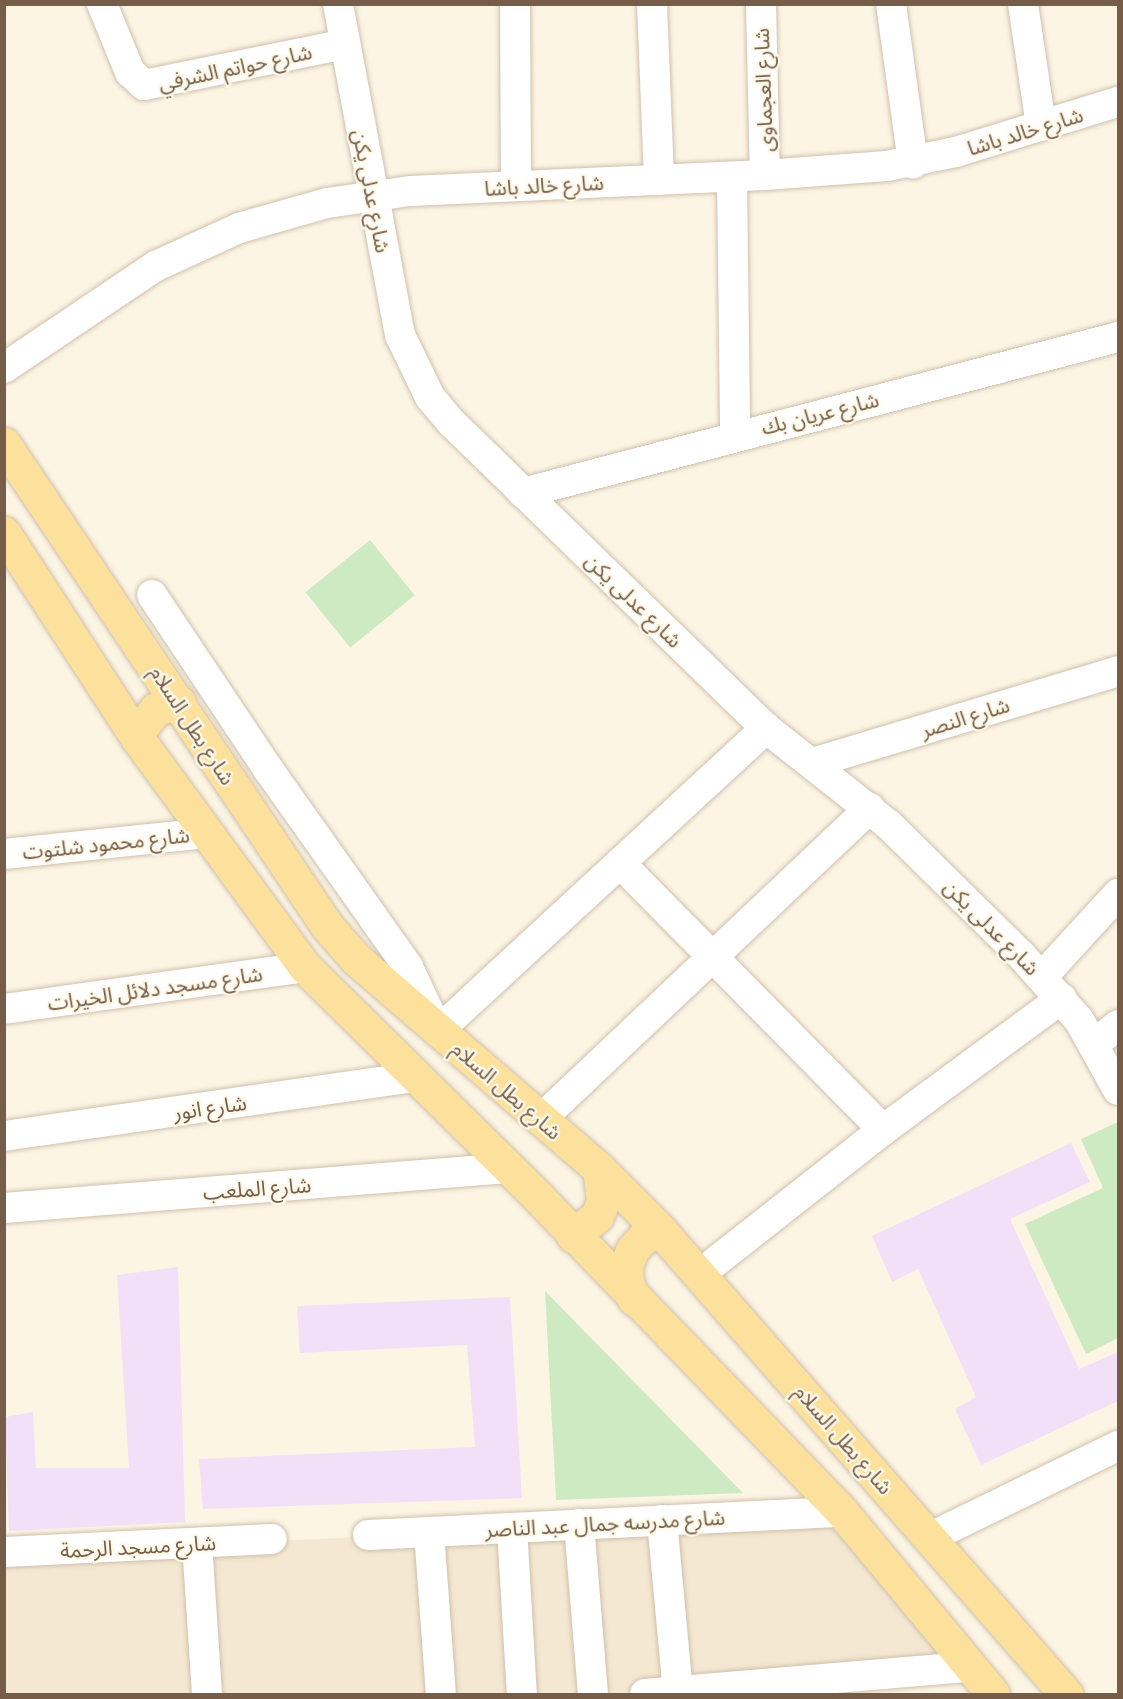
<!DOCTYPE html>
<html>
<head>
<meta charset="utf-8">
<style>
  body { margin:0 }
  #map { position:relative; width:1123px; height:1699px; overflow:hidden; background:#fcf5e4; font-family:"Titillium Web","Noto Sans Arabic",sans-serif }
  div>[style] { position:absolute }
  .residential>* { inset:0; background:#f4e8d2 }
  .education>* { inset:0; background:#f2e0f8 }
  .green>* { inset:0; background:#ceeac2; transform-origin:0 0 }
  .roads { filter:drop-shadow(0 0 2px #d0c0ad) drop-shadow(0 0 2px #d0c0ad) }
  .minor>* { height:30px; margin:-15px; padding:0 15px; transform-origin:15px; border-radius:15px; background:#fff }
  .major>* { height:33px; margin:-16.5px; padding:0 16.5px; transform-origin:16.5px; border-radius:16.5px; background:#fbe19c }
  span { translate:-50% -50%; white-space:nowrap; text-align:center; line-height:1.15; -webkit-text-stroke:4.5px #fff9ea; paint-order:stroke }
  .street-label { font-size:21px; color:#755d49 }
  .frame { position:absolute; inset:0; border:6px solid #755d49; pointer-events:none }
</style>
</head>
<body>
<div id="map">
  <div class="residential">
    <div style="clip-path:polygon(840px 1514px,968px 1667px,808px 1694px,5px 1694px,4px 1554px)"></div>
  </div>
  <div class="education">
    <div style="clip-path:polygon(1071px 1143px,1090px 1182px,1010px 1219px,1079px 1369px,1118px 1352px,1118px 1401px,981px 1465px,955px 1409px,976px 1397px,918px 1269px,892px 1282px,872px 1236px)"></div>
    <div style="clip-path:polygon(178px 1267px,185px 1522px,9px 1531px,5px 1417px,33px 1412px,36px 1468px,129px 1468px,117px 1275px)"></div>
    <div style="clip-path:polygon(510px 1297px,522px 1498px,203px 1509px,199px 1459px,475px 1447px,467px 1345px,300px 1353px,297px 1306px)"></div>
  </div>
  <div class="green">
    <div style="left:370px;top:540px;width:71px;height:83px;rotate:51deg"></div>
    <div style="clip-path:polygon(1118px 1122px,1118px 1338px,1086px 1354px,1025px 1224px,1103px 1188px,1081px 1139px)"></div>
    <div style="clip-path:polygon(545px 1291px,743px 1493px,556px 1500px)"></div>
  </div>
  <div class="roads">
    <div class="minor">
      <div style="left:102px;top:4px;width:74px;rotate:67.6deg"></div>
      <div style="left:130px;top:72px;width:19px;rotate:43deg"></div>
      <div style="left:144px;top:85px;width:205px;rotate:-11.5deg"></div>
      <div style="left:338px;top:4px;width:337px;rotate:79.4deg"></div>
      <div style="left:400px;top:335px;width:69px;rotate:64.2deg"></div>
      <div style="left:430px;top:397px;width:34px;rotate:50deg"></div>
      <div style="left:452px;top:423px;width:438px;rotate:44.2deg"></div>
      <div style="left:766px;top:728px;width:157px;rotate:38.3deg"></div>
      <div style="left:889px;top:825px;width:185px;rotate:44.6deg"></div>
      <div style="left:1021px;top:955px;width:87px;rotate:48.3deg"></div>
      <div style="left:1079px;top:1020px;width:80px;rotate:60.9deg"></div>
      <div style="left:515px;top:4px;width:182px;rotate:89.7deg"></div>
      <div style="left:652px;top:4px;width:176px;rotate:87.7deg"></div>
      <div style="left:761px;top:4px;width:171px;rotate:88.7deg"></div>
      <div style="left:891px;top:4px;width:161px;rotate:82.1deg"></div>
      <div style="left:1023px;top:4px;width:123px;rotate:81.6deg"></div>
      <div style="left:732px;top:177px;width:258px;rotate:89.3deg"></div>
      <div style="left:4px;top:368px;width:183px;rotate:-33.9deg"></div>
      <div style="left:156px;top:266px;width:91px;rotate:-24.6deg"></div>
      <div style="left:239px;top:228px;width:91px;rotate:-15.9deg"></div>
      <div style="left:327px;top:203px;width:84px;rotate:-8.2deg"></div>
      <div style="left:410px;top:191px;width:355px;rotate:-2.6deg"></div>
      <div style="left:765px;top:175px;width:122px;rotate:-4.2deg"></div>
      <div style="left:887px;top:166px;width:70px;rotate:-11.5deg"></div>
      <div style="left:956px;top:152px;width:170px;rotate:-17.2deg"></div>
      <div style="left:523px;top:493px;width:615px;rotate:-14.69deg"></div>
      <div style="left:152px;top:595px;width:209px;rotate:56.3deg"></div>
      <div style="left:268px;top:769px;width:242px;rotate:54.7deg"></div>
      <div style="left:408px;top:967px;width:71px;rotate:64.9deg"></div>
      <div style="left:438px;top:1031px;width:447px;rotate:-42.7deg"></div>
      <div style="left:812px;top:763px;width:320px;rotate:-16.7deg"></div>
      <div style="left:4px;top:854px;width:205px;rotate:-5.9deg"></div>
      <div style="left:620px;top:863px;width:375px;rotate:45.4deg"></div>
      <div style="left:1042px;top:977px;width:113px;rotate:-47.5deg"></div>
      <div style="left:4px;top:1009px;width:304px;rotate:-7.9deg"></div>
      <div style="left:1094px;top:1044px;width:31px;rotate:-38deg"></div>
      <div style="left:540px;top:1120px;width:454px;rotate:-43.4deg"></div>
      <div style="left:4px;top:1136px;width:415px;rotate:-8.2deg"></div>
      <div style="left:4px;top:1208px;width:507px;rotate:-4.53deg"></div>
      <div style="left:700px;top:1274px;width:233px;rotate:-38.2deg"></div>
      <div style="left:883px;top:1130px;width:222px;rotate:-36.4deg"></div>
      <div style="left:662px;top:1520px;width:173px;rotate:84.7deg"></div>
      <div style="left:579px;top:1524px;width:171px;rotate:85.3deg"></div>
      <div style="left:512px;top:1528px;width:166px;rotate:86.6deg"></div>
      <div style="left:429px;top:1532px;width:162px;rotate:85.8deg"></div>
      <div style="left:368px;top:1535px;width:475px;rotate:-2.8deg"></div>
      <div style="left:929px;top:1538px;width:210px;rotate:-26deg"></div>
      <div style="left:197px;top:1543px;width:151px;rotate:86.2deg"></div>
      <div style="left:4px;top:1552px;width:268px;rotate:-2.8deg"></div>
      <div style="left:645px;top:1694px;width:325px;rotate:-4.8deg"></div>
    </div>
    <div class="major">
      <div style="left:4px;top:444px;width:580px;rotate:56.17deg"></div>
      <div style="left:327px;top:926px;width:44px;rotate:48.7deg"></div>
      <div style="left:356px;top:959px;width:321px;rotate:40.8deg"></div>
      <div style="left:599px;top:1169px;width:86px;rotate:45deg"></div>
      <div style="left:660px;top:1230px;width:617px;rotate:48.81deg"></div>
      <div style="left:4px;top:533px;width:246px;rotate:57deg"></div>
      <div style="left:138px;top:739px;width:283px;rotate:53.8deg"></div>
      <div style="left:305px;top:967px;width:329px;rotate:44.6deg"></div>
      <div style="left:539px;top:1198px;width:436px;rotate:46deg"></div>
      <div style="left:842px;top:1512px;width:236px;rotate:50.3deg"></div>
      <div style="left:138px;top:739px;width:11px;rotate:-75deg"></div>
      <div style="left:141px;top:728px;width:24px;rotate:-52deg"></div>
      <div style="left:156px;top:709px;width:24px;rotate:-17deg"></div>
      <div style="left:573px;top:1236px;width:31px;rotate:-40deg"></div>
      <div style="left:597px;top:1216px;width:16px;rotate:-68deg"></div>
      <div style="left:603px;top:1201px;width:32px;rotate:-97deg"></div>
      <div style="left:634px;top:1299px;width:17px;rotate:-114deg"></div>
      <div style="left:627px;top:1283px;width:17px;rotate:-93deg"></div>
      <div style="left:626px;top:1266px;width:17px;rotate:-69deg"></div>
      <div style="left:632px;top:1250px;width:18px;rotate:-47deg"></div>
      <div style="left:644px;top:1237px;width:17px;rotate:-24deg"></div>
    </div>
  </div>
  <div class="street-label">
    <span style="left:235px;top:67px;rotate:-12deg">شارع حواتم الشرفي</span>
    <span style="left:763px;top:90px;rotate:-92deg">شارع العجماوى</span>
    <span style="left:1025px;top:131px;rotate:-17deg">شارع خالد باشا</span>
    <span style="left:544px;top:185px;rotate:-3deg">شارع خالد باشا</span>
    <span style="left:372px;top:191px;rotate:79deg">شارع عدلى يكن</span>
    <span style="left:820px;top:413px;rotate:-14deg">شارع عريان بك</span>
    <span style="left:634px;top:600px;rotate:44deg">شارع عدلى يكن</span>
    <span style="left:965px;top:717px;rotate:-17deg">شارع النصر</span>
    <span style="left:193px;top:725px;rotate:57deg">شارع بطل السلام</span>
    <span style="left:106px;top:843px;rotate:-6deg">شارع محمود شلتوت</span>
    <span style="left:992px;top:927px;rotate:45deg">شارع عدلى يكن</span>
    <span style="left:155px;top:988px;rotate:-8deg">شارع مسجد دلائل الخيرات</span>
    <span style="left:507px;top:1090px;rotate:41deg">شارع بطل السلام</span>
    <span style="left:210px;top:1107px;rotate:-8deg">شارع انور</span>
    <span style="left:257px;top:1188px;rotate:-4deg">شارع الملعب</span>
    <span style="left:844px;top:1439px;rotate:49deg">شارع بطل السلام</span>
    <span style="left:605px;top:1523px;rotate:-3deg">شارع مدرسه جمال عبد الناصر</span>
    <span style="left:138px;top:1546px;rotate:-3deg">شارع مسجد الرحمة</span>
  </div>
  <div class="frame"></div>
</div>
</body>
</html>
